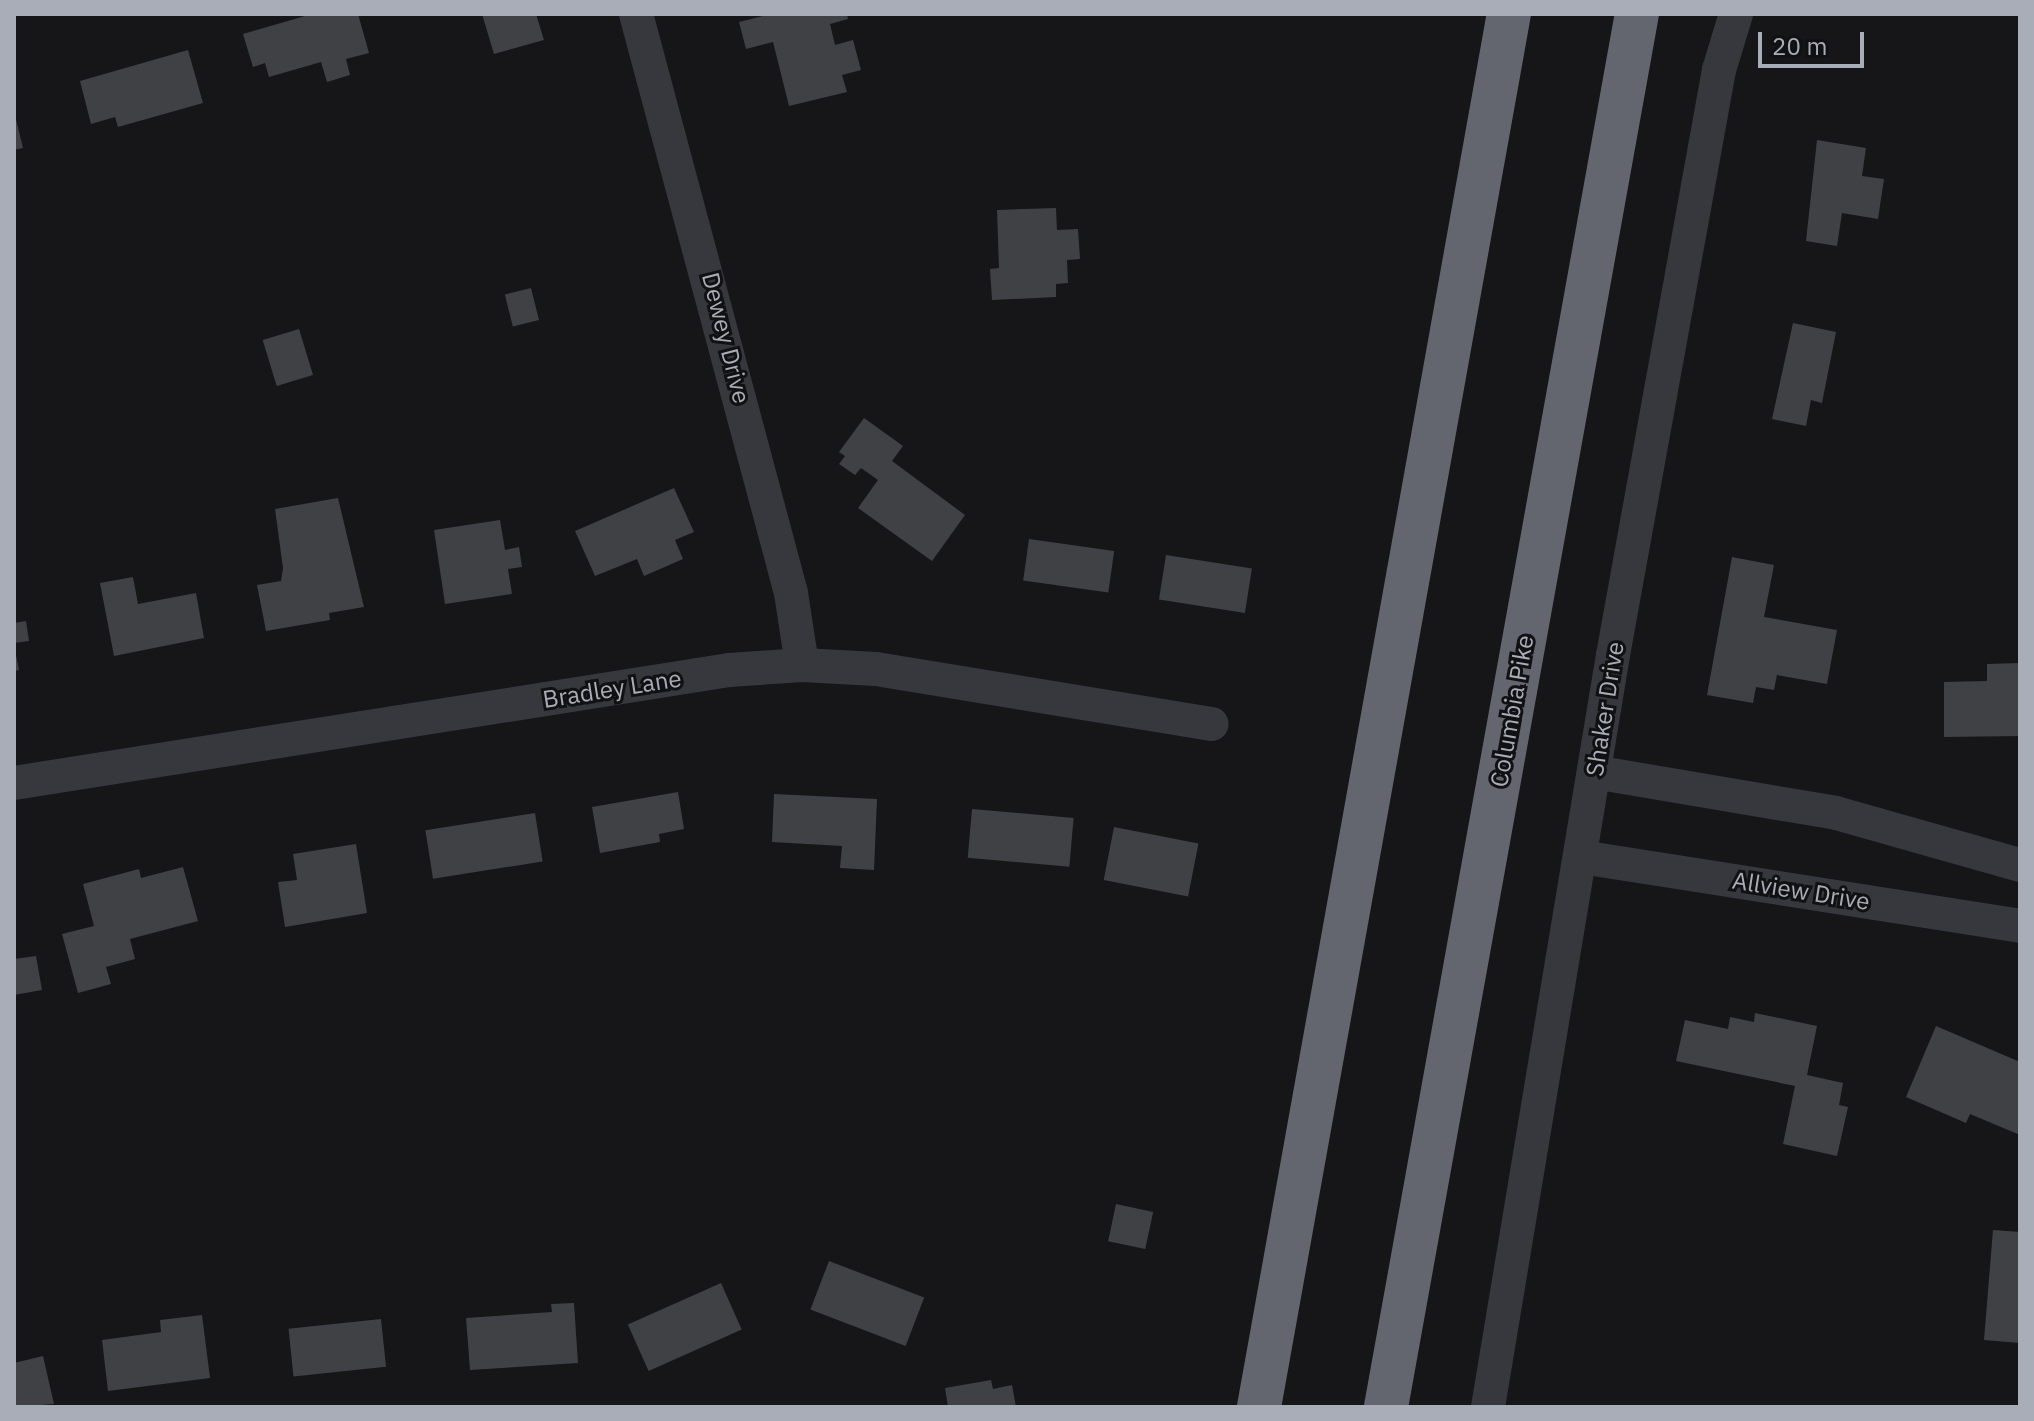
<!DOCTYPE html>
<html>
<head>
<meta charset="utf-8">
<style>
  body { margin:0 }
  #map { position:relative; width:2034px; height:1421px; overflow:hidden; background:#161618; font-family:"IBM Plex Sans",sans-serif }
  div>[style] { position:absolute }
  .building>* { inset:0; background:#404145; transform-origin:0 0 }
  .minor>* { height:34px; margin:-17px; padding:0 17px; transform-origin:17px; border-radius:17px; background:#37383d }
  .highway>* { height:44px; margin:-22px; padding:0 22px; transform-origin:22px; border-radius:22px; background:#63666e }
  span { translate:-50% -50%; white-space:nowrap; text-align:center; line-height:1.15; -webkit-text-stroke:6px #111113; paint-order:stroke }
  .street-label { font-size:24px; color:#a8adb8 }
  .frame { position:absolute; inset:0; border:16px solid #a8adb8; pointer-events:none }
  .scale { position:absolute; left:1758px; top:32px; width:106px; height:36px; box-sizing:border-box; border:4px solid #a8adb8; border-top:0; padding-left:10px; font-size:24px; line-height:28px; white-space:nowrap; color:#a8adb8; -webkit-text-stroke:6px #111113; paint-order:stroke }
</style>
</head>
<body>
<div id="map">
  <div class="building">
    <div style="clip-path:polygon(312px 14px,358px 14px,369px 53px,346px 59px,350px 75px,327px 82px,321px 62px,269px 77px,265px 63px,253px 67px,243px 34px)"></div>
    <div style="clip-path:polygon(482px 14px,536px 14px,544px 40px,494px 54px)"></div>
    <div style="clip-path:polygon(771px 14px,847px 14px,848px 19px,830px 24px,835px 45px,853px 40px,861px 70px,842px 75px,847px 92px,789px 106px,773px 42px,746px 49px,739px 22px)"></div>
    <div style="clip-path:polygon(188px 50px,203px 103px,118px 127px,115px 117px,91px 124px,80px 81px)"></div>
    <div style="clip-path:polygon(14px 111px,23px 148px,14px 150px)"></div>
    <div style="clip-path:polygon(1817px 140px,1866px 148px,1862px 176px,1884px 179px,1878px 219px,1842px 213px,1837px 246px,1806px 241px)"></div>
    <div style="clip-path:polygon(1056px 208px,1057px 230px,1078px 229px,1080px 259px,1067px 260px,1068px 283px,1056px 284px,1056px 297px,992px 300px,990px 269px,999px 268px,997px 210px)"></div>
    <div style="left:531px;top:288px;width:33px;height:27px;rotate:76deg"></div>
    <div style="clip-path:polygon(1793px 323px,1836px 332px,1822px 403px,1811px 400px,1806px 426px,1772px 419px)"></div>
    <div style="left:299px;top:329px;width:48px;height:38px;rotate:73deg"></div>
    <div style="clip-path:polygon(864px 418px,903px 446px,892px 461px,965px 515px,932px 561px,858px 508px,878px 480px,861px 468px,855px 475px,839px 464px,845px 456px,839px 452px)"></div>
    <div style="clip-path:polygon(674px 488px,694px 532px,675px 540px,683px 559px,644px 576px,637px 559px,595px 576px,575px 531px)"></div>
    <div style="clip-path:polygon(338px 498px,364px 607px,329px 613px,330px 620px,266px 631px,257px 585px,281px 581px,283px 568px,275px 509px)"></div>
    <div style="clip-path:polygon(500px 520px,505px 550px,519px 547px,522px 567px,508px 569px,512px 594px,445px 604px,434px 530px)"></div>
    <div style="left:1029px;top:539px;width:86px;height:42px;rotate:8deg"></div>
    <div style="left:1166px;top:555px;width:87px;height:45px;rotate:9deg"></div>
    <div style="clip-path:polygon(1732px 557px,1774px 565px,1764px 617px,1837px 630px,1827px 684px,1777px 675px,1774px 690px,1756px 687px,1753px 703px,1707px 695px)"></div>
    <div style="clip-path:polygon(133px 577px,138px 604px,196px 593px,204px 638px,114px 656px,100px 583px)"></div>
    <div style="clip-path:polygon(26px 621px,29px 641px,14px 643px,14px 623px)"></div>
    <div style="clip-path:polygon(14px 645px,19px 670px,14px 671px)"></div>
    <div style="clip-path:polygon(2020px 663px,2020px 736px,1944px 737px,1944px 682px,1987px 681px,1987px 664px)"></div>
    <div style="clip-path:polygon(678px 792px,684px 829px,659px 834px,660px 842px,600px 853px,592px 807px)"></div>
    <div style="clip-path:polygon(774px 794px,877px 799px,874px 870px,840px 868px,842px 846px,772px 842px)"></div>
    <div style="left:972px;top:809px;width:102px;height:49px;rotate:5deg"></div>
    <div style="left:535px;top:813px;width:49px;height:111px;rotate:81deg"></div>
    <div style="left:1114px;top:827px;width:86px;height:54px;rotate:11deg"></div>
    <div style="clip-path:polygon(356px 844px,367px 913px,285px 927px,278px 882px,297px 880px,293px 854px)"></div>
    <div style="clip-path:polygon(183px 867px,198px 921px,130px 939px,135px 959px,106px 967px,111px 984px,78px 993px,62px 934px,94px 926px,83px 884px,139px 869px,141px 878px)"></div>
    <div style="clip-path:polygon(36px 956px,42px 990px,14px 995px,14px 959px)"></div>
    <div style="clip-path:polygon(1755px 1013px,1817px 1026px,1807px 1075px,1843px 1083px,1839px 1105px,1848px 1107px,1837px 1156px,1783px 1144px,1795px 1086px,1676px 1061px,1685px 1020px,1728px 1029px,1730px 1017px,1754px 1022px)"></div>
    <div style="clip-path:polygon(1936px 1026px,2020px 1062px,2020px 1135px,1970px 1114px,1966px 1123px,1906px 1097px)"></div>
    <div style="left:1116px;top:1204px;width:38px;height:38px;rotate:12deg"></div>
    <div style="clip-path:polygon(1993px 1230px,2020px 1232px,2020px 1343px,1984px 1340px)"></div>
    <div style="left:829px;top:1261px;width:102px;height:52px;rotate:21deg"></div>
    <div style="left:721px;top:1283px;width:51px;height:102px;rotate:66deg"></div>
    <div style="clip-path:polygon(574px 1303px,578px 1363px,470px 1370px,466px 1318px,552px 1312px,551px 1304px)"></div>
    <div style="clip-path:polygon(202px 1315px,210px 1378px,108px 1391px,102px 1340px,161px 1332px,160px 1320px)"></div>
    <div style="left:381px;top:1319px;width:48px;height:93px;rotate:84deg"></div>
    <div style="clip-path:polygon(43px 1356px,54px 1404px,14px 1407px,14px 1363px)"></div>
    <div style="clip-path:polygon(991px 1380px,993px 1389px,1012px 1385px,1016px 1407px,948px 1407px,945px 1388px)"></div>
  </div>
  <div class="minor">
    <div style="left:636px;top:14px;width:599px;rotate:75.01deg"></div>
    <div style="left:791px;top:593px;width:73px;rotate:81.3deg"></div>
    <div style="left:1594px;top:772px;width:245px;rotate:9.6deg"></div>
    <div style="left:1836px;top:813px;width:191px;rotate:15.8deg"></div>
    <div style="left:14px;top:783px;width:724px;rotate:-8.98deg"></div>
    <div style="left:729px;top:670px;width:73px;rotate:-3.9deg"></div>
    <div style="left:802px;top:665px;width:74px;rotate:3.1deg"></div>
    <div style="left:876px;top:669px;width:340px;rotate:9.3deg"></div>
    <div style="left:1581px;top:857px;width:444px;rotate:8.9deg"></div>
    <div style="left:1488px;top:1407px;width:762px;rotate:-80.56deg"></div>
    <div style="left:1613px;top:655px;width:595px;rotate:-79.73deg"></div>
    <div style="left:1719px;top:70px;width:59px;rotate:-73.1deg"></div>
  </div>
  <div class="highway">
    <div style="left:1259px;top:1407px;width:1415px;rotate:-79.83deg"></div>
    <div style="left:1386px;top:1407px;width:1415px;rotate:-79.79deg"></div>
  </div>
  <div class="street-label">
    <span style="left:726px;top:338px;rotate:76deg">Dewey Drive</span>
    <span style="left:612px;top:689px;rotate:-9deg">Bradley Lane</span>
    <span style="left:1605px;top:709px;rotate:-81deg">Shaker Drive</span>
    <span style="left:1512px;top:711px;rotate:-80deg">Columbia Pike</span>
    <span style="left:1801px;top:891px;rotate:9deg">Allview Drive</span>
  </div>
  <div class="frame"></div>
  <div class="scale">20 m</div>
</div>
</body>
</html>
